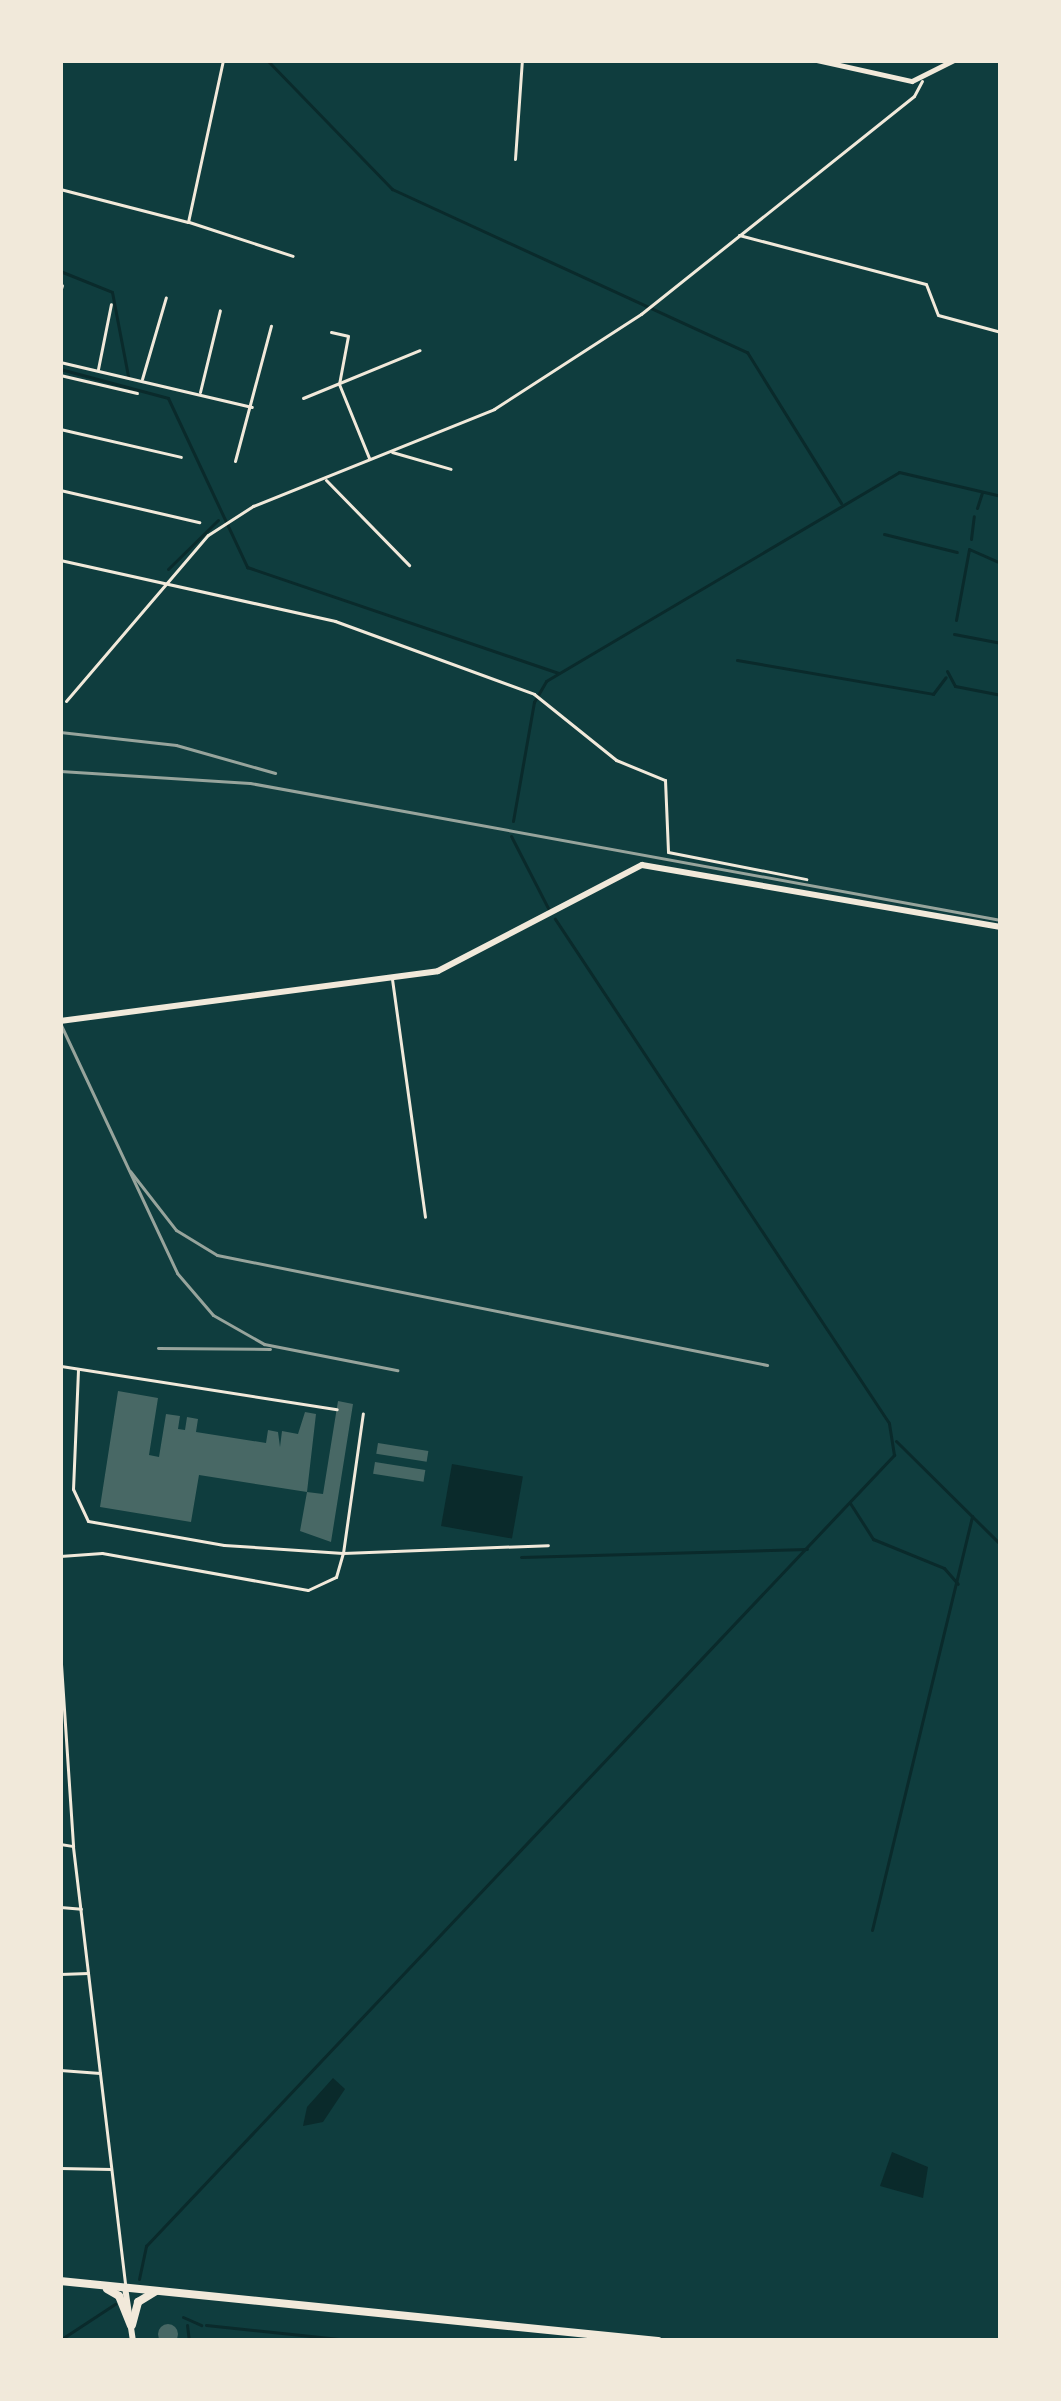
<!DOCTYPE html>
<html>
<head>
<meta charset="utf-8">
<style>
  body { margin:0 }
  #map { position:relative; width:1061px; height:2401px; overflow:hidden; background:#0f3d3e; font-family:"Space Grotesk",sans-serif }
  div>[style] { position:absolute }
  .water>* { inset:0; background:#0a2a2b; transform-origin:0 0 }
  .stream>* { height:3px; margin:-1.5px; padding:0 1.5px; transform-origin:1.5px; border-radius:1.5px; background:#0a2a2b }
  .building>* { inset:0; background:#486865; transform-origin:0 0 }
  .round { border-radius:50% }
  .minor>* { height:3px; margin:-1.5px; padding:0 1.5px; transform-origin:1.5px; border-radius:1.5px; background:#f1e9da }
  .tertiary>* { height:4.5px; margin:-2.25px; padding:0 2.25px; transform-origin:2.25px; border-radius:2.25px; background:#f1e9da }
  .primary>* { height:6px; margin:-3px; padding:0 3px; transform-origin:3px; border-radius:3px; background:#f1e9da }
  .trunk>* { height:8px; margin:-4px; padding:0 4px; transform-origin:4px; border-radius:4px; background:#f1e9da }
  .rail>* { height:3px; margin:-1.5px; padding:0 1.5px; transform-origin:1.5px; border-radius:1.5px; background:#97a49c }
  span { translate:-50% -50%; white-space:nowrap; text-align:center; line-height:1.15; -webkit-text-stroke:12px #f1e9da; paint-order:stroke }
  .frame { position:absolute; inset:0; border:63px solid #f1e9da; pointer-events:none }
</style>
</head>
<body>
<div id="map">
  <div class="water">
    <div style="left:452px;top:1464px;width:72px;height:63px;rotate:10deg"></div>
    <div style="clip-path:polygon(333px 2078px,345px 2089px,323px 2122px,303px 2126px,307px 2107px)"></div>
    <div style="clip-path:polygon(892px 2152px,928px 2167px,923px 2198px,880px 2186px)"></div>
  </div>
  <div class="stream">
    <div style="left:267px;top:60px;width:180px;rotate:45.9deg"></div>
    <div style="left:392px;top:189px;width:391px;rotate:24.7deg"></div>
    <div style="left:747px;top:352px;width:178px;rotate:58.1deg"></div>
    <div style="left:60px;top:271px;width:56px;rotate:22deg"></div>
    <div style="left:112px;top:292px;width:86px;rotate:79.2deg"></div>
    <div style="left:60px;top:369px;width:112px;rotate:15deg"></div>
    <div style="left:168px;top:398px;width:187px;rotate:64.9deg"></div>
    <div style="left:247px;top:567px;width:329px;rotate:18.8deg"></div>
    <div style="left:977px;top:508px;width:16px;rotate:-72deg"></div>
    <div style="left:884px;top:534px;width:75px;rotate:13.9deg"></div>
    <div style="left:971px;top:539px;width:23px;rotate:-83deg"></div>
    <div style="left:168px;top:569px;width:70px;rotate:-44.4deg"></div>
    <div style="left:956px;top:620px;width:72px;rotate:-79.6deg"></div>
    <div style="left:969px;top:549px;width:35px;rotate:24deg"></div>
    <div style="left:954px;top:634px;width:48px;rotate:10.8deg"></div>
    <div style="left:737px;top:660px;width:199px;rotate:9.8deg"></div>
    <div style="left:933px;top:694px;width:21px;rotate:-53deg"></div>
    <div style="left:947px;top:671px;width:17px;rotate:62deg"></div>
    <div style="left:955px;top:686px;width:47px;rotate:11.1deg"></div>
    <div style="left:513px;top:821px;width:121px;rotate:-80deg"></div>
    <div style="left:534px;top:702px;width:24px;rotate:-60deg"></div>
    <div style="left:546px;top:681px;width:410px;rotate:-30.6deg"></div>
    <div style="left:899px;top:472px;width:105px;rotate:13.2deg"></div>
    <div style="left:511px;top:836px;width:83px;rotate:62.8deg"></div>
    <div style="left:896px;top:1441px;width:148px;rotate:44.7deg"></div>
    <div style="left:850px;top:1503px;width:43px;rotate:57.4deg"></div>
    <div style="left:873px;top:1539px;width:77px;rotate:22.2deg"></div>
    <div style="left:944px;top:1568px;width:21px;rotate:49deg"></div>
    <div style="left:521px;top:1557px;width:286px;rotate:-1.6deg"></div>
    <div style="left:872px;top:1930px;width:426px;rotate:-76.4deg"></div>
    <div style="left:139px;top:2279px;width:34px;rotate:-78deg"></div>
    <div style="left:146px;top:2246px;width:1089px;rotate:-46.6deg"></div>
    <div style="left:894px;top:1455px;width:32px;rotate:-99deg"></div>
    <div style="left:889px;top:1423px;width:605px;rotate:-123.53deg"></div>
    <div style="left:183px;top:2317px;width:20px;rotate:24deg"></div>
    <div style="left:187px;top:2325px;width:16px;rotate:83deg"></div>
    <div style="left:206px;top:2325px;width:153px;rotate:6deg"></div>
    <div style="left:60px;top:2340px;width:66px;rotate:-33.2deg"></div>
  </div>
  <div class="building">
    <div style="clip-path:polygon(118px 1391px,158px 1398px,149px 1455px,159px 1457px,166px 1414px,180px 1416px,178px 1429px,185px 1430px,187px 1417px,198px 1419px,196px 1432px,266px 1443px,268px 1430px,278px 1432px,280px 1447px,282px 1431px,298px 1434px,305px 1412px,316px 1414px,307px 1492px,199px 1475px,191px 1522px,100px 1507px)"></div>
    <div style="clip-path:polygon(338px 1401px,353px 1404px,331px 1542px,300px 1531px,307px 1492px,323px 1494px)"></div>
    <div style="left:378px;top:1443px;width:51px;height:11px;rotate:9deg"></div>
    <div style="left:375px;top:1462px;width:51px;height:12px;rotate:9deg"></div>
    <div class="round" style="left:158px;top:2324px;width:20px;height:20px"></div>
  </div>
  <div class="minor">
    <div style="left:515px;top:159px;width:99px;rotate:-86deg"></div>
    <div style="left:60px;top:189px;width:132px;rotate:14.5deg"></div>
    <div style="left:188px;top:222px;width:166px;rotate:-77.8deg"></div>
    <div style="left:189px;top:222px;width:109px;rotate:18.1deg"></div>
    <div style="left:739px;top:235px;width:193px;rotate:14.7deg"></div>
    <div style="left:926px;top:284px;width:33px;rotate:69deg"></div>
    <div style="left:938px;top:315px;width:65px;rotate:15.1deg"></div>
    <div style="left:60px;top:292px;width:7px;rotate:-74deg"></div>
    <div style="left:331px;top:332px;width:17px;rotate:13deg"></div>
    <div style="left:348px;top:336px;width:49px;rotate:100.6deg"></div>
    <div style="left:339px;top:384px;width:80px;rotate:67.9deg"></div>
    <div style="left:60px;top:362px;width:197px;rotate:13.2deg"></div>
    <div style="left:98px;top:369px;width:66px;rotate:-78.7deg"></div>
    <div style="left:60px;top:375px;width:79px;rotate:13.2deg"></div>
    <div style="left:142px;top:379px;width:85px;rotate:-73.7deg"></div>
    <div style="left:200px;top:392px;width:84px;rotate:-76.3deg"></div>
    <div style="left:303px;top:398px;width:126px;rotate:-22.3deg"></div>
    <div style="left:60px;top:429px;width:124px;rotate:13deg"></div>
    <div style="left:392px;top:452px;width:61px;rotate:16.1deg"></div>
    <div style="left:235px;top:461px;width:140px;rotate:-75.1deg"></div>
    <div style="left:326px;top:480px;width:119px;rotate:45.7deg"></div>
    <div style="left:60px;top:490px;width:143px;rotate:13deg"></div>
    <div style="left:60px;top:560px;width:282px;rotate:12.5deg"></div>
    <div style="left:335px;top:621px;width:212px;rotate:20.1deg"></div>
    <div style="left:534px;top:694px;width:105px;rotate:38.8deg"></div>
    <div style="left:616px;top:760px;width:53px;rotate:22.2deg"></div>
    <div style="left:665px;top:780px;width:72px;rotate:87.6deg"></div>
    <div style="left:668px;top:852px;width:141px;rotate:11.1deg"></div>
    <div style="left:66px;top:701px;width:218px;rotate:-49.5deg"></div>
    <div style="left:208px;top:535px;width:54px;rotate:-32.8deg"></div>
    <div style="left:253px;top:506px;width:260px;rotate:-21.9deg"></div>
    <div style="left:494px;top:409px;width:175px;rotate:-32.9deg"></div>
    <div style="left:641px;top:314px;width:349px;rotate:-38.6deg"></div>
    <div style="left:914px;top:96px;width:17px;rotate:-62deg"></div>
    <div style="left:392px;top:979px;width:240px;rotate:82.1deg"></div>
    <div style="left:60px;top:1110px;width:267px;rotate:90deg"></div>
    <div style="left:61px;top:1366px;width:279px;rotate:8.9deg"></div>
    <div style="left:78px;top:1370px;width:119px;rotate:92.4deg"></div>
    <div style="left:73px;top:1489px;width:35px;rotate:65deg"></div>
    <div style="left:88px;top:1521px;width:138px;rotate:10deg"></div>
    <div style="left:224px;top:1545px;width:119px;rotate:3.8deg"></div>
    <div style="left:343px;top:1553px;width:141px;rotate:-81.9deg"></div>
    <div style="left:60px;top:1556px;width:42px;rotate:-4.1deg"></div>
    <div style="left:102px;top:1553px;width:209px;rotate:10.2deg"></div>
    <div style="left:308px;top:1590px;width:31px;rotate:-25deg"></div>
    <div style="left:336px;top:1577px;width:25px;rotate:-74deg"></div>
    <div style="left:343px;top:1553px;width:205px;rotate:-2.2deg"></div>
    <div style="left:60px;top:1649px;width:198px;rotate:86.2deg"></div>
    <div style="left:73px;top:1847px;width:441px;rotate:83.2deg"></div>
    <div style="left:60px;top:1844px;width:12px;rotate:9deg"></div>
    <div style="left:60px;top:1907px;width:21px;rotate:5deg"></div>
    <div style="left:60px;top:1974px;width:28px;rotate:-2deg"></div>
    <div style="left:60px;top:2070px;width:40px;rotate:4.3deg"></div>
    <div style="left:60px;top:2168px;width:51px;rotate:1.1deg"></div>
  </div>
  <div class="tertiary">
    <div style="left:817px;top:60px;width:97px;rotate:12.5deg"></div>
    <div style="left:912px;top:81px;width:47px;rotate:-26.6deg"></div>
  </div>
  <div class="primary">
    <div style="left:60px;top:1021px;width:381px;rotate:-7.5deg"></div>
    <div style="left:438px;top:971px;width:230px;rotate:-27.5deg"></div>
    <div style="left:642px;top:865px;width:364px;rotate:9.8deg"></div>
    <div style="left:125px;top:2287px;width:55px;rotate:81.6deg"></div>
  </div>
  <div class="trunk">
    <div style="left:60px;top:2281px;width:601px;rotate:5.73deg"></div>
    <div style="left:107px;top:2289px;width:14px;rotate:30deg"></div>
    <div style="left:119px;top:2296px;width:32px;rotate:68deg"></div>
    <div style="left:132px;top:2325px;width:24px;rotate:-75deg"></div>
    <div style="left:138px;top:2302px;width:21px;rotate:-31deg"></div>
  </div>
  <div class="rail">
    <div style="left:60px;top:732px;width:117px;rotate:6.4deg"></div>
    <div style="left:176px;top:745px;width:103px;rotate:15.8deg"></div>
    <div style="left:60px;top:771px;width:190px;rotate:3.6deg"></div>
    <div style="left:250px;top:783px;width:763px;rotate:10.34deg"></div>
    <div style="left:60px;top:1023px;width:276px;rotate:64.9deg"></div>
    <div style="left:177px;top:1273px;width:55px;rotate:49.4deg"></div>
    <div style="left:213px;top:1315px;width:59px;rotate:29.6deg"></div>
    <div style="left:264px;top:1344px;width:136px;rotate:11.1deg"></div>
    <div style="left:130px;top:1171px;width:75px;rotate:52.1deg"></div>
    <div style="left:176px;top:1230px;width:48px;rotate:31.4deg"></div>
    <div style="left:217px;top:1255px;width:561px;rotate:11.31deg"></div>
    <div style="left:158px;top:1348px;width:112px;rotate:0.5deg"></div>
  </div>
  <div class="frame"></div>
</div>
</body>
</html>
